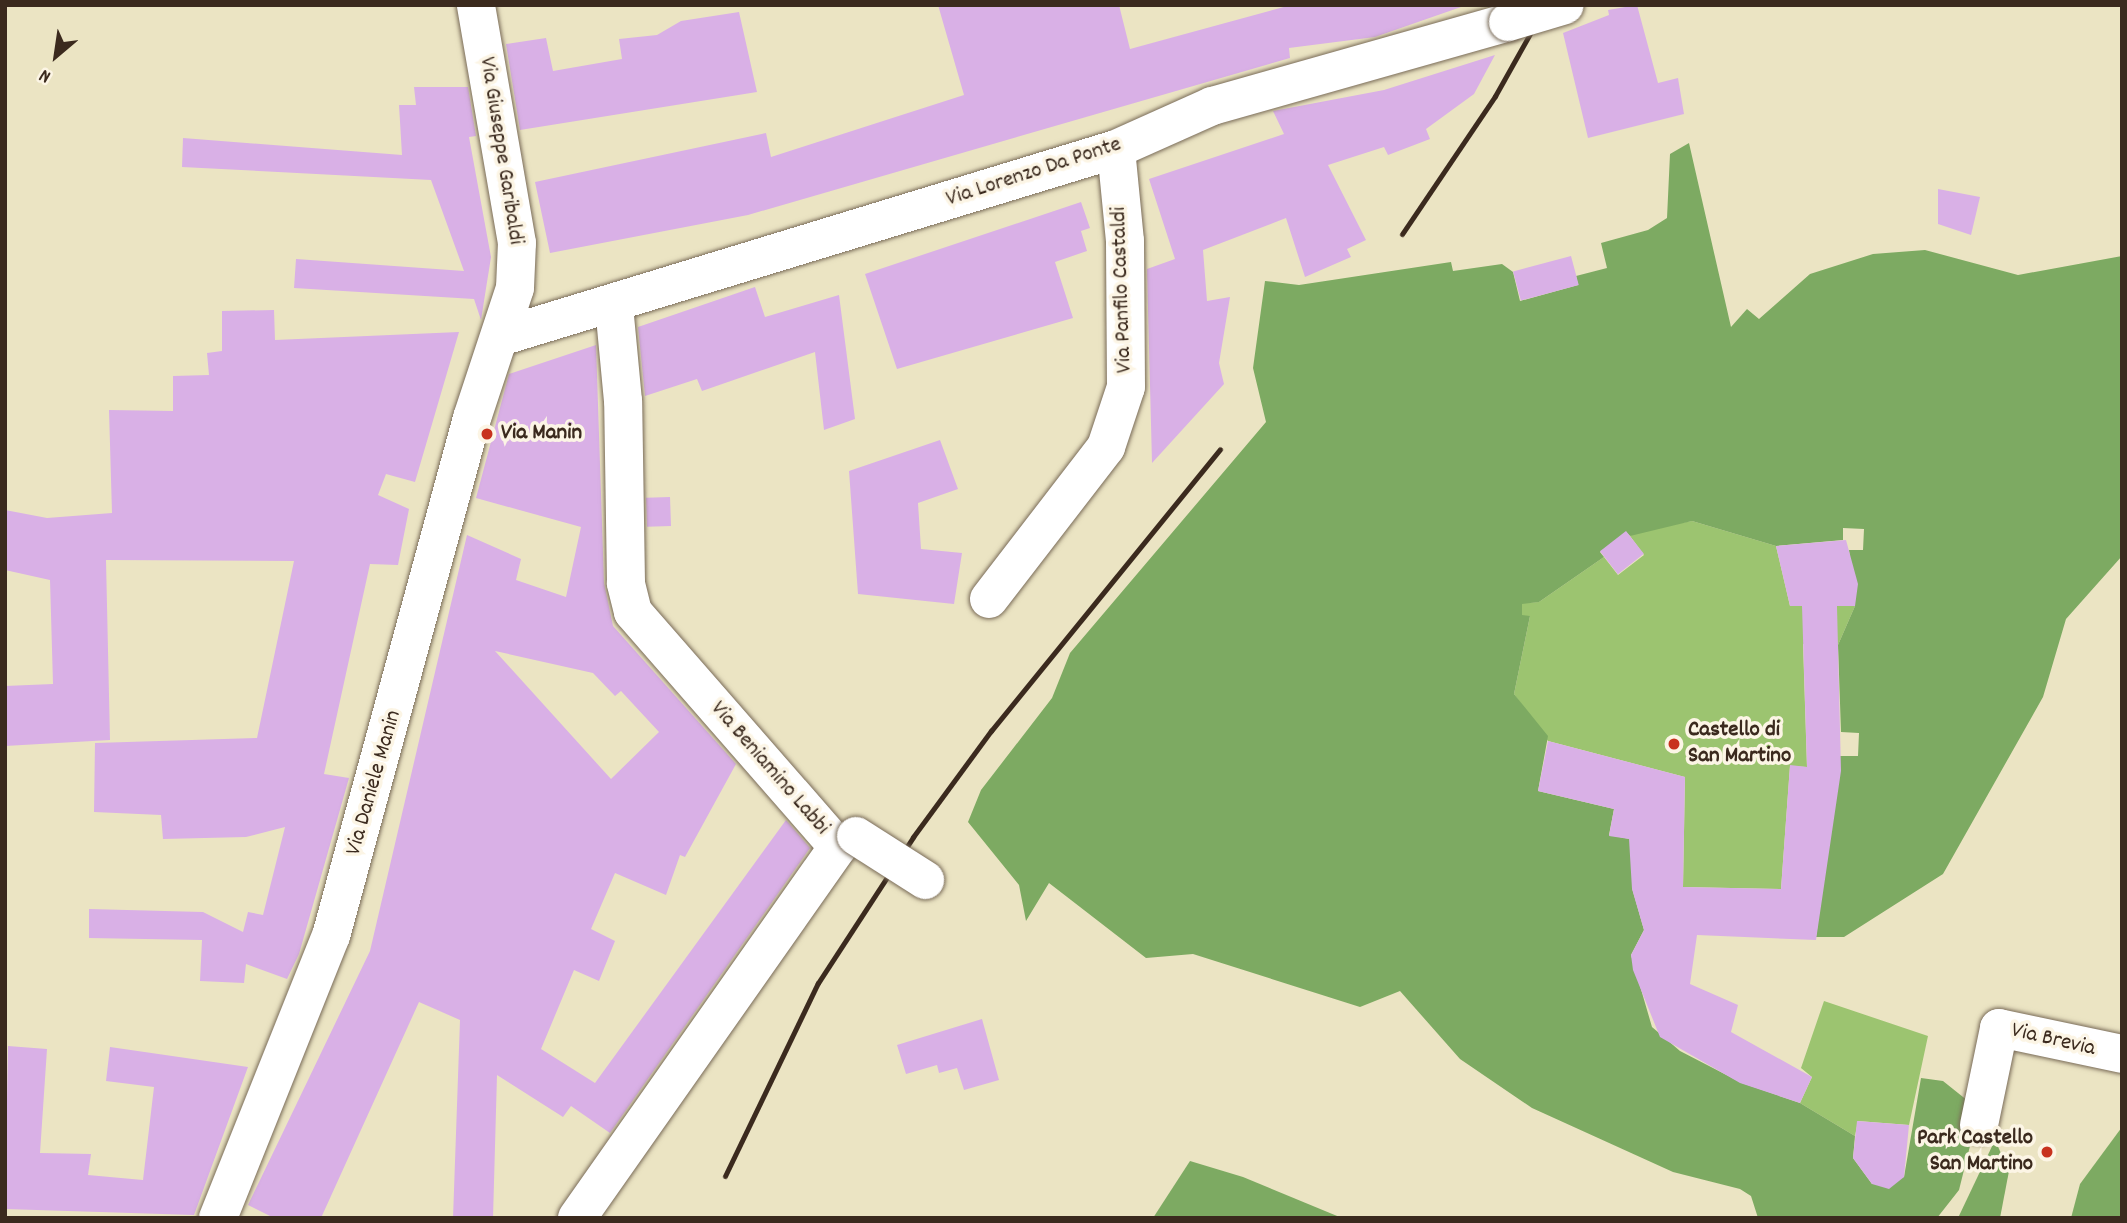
<!DOCTYPE html>
<html>
<head>
<meta charset="utf-8">
<style>
  body { margin:0 }
  #map { position:relative; width:2127px; height:1223px; overflow:hidden; background:#ebe4c3; font-family:Dekko,sans-serif }
  div>[style] { position:absolute }
  .green>* { inset:0; background:#9cc470 }
  .forest>* { inset:0; background:#7daa62 }
  .building>* { inset:0; background:#d9b0e6; transform-origin:0 0 }
  .roads { filter:drop-shadow(0 0 2px #796b58) drop-shadow(0 0 2px #796b58) }
  .minor>* { height:38px; margin:-19px; padding:0 19px; transform-origin:19px; border-radius:19px; background:#fff }
  .rail>* { height:5px; margin:-2.5px; padding:0 2.5px; transform-origin:2.5px; border-radius:2.5px; background:#3b2a1e }
  .bridges { filter:drop-shadow(0 0 2px #796b58) drop-shadow(0 0 2px #796b58) }
  .minor-bridge>* { height:38px; margin:-19px; padding:0 19px; transform-origin:19px; border-radius:19px; background:#fff }
  .dots>* { width:19px; height:19px; translate:-50% -50%; box-sizing:border-box; border:4px solid #fcf5e5; border-radius:50% }
  span { translate:-50% -50%; white-space:nowrap; text-align:center; line-height:1.15; -webkit-text-stroke:7px #fcf5e5; paint-order:stroke }
  .street-label { font-size:23px; color:#3b2a1e }
  .poi-label { font-size:23px; color:#3b2a1e; font-weight:700 }
  .left { translate:0 -50%; text-align:left }
  .right { translate:-100% -50%; text-align:right }
  .frame { position:absolute; inset:0; border:7px solid #3b2a1e; pointer-events:none }
  .north { position:absolute; left:21px; top:21px; width:70px; height:70px; -webkit-text-stroke:5px #fcf5e5; paint-order:stroke; rotate:209deg; font-size:19px; font-weight:700; line-height:28px; text-align:center; color:#3b2a1e }
  .north::after { content:''; display:block; margin:auto; width:24px; height:32px; background:#3b2a1e; clip-path:polygon(50% 0,100% 100%,50% 72%,0 100%) }
</style>
</head>
<body>
<div id="map">
  <div class="green">
    <div style="clip-path:polygon(1692px 521px,1776px 546px,1790px 606px,1855px 606px,1838px 645px,1803px 644px,1807px 767px,1790px 766px,1781px 889px,1683px 887px,1685px 777px,1548px 741px,1514px 694px,1530px 616px,1522px 616px,1522px 603px,1539px 602px,1604px 557px,1618px 575px,1644px 555px,1630px 536px,1639px 530px)"></div>
    <div style="clip-path:polygon(1824px 1001px,1928px 1036px,1909px 1125px,1858px 1121px,1855px 1136px,1800px 1103px,1812px 1077px,1801px 1068px)"></div>
  </div>
  <div class="forest">
    <div style="clip-path:polygon(1689px 143px,1731px 327px,1747px 309px,1759px 319px,1810px 274px,1873px 254px,1925px 250px,2018px 275px,2122px 256px,2122px 556px,2066px 619px,2043px 697px,1943px 874px,1844px 937px,1816px 937px,1840px 756px,1858px 756px,1859px 733px,1841px 732px,1838px 645px,1855px 606px,1849px 550px,1863px 550px,1864px 529px,1843px 528px,1843px 540px,1776px 546px,1692px 521px,1630px 536px,1626px 532px,1600px 552px,1604px 557px,1539px 602px,1522px 604px,1522px 615px,1530px 616px,1514px 694px,1548px 736px,1538px 791px,1614px 809px,1609px 835px,1635px 840px,1632px 888px,1644px 930px,1631px 955px,1652px 1027px,1680px 1051px,1742px 1083px,1800px 1103px,1855px 1136px,1853px 1158px,1872px 1184px,1904px 1177px,1921px 1078px,1943px 1081px,1968px 1101px,1976px 1122px,1959px 1190px,1937px 1218px,1758px 1218px,1751px 1196px,1740px 1189px,1673px 1172px,1532px 1108px,1460px 1059px,1400px 991px,1360px 1007px,1193px 954px,1146px 958px,1049px 883px,1026px 921px,1019px 885px,968px 822px,981px 790px,1052px 698px,1070px 653px,1266px 422px,1253px 368px,1265px 281px,1299px 285px,1451px 262px,1453px 271px,1502px 264px,1513px 272px,1520px 301px,1578px 285px,1576px 276px,1607px 268px,1601px 243px,1648px 230px,1667px 218px,1670px 154px)"></div>
    <div style="clip-path:polygon(2122px 1127px,2122px 1218px,2071px 1218px,2080px 1184px)"></div>
    <div style="clip-path:polygon(1995px 1140px,2009px 1171px,2000px 1218px,1958px 1218px)"></div>
    <div style="clip-path:polygon(1190px 1161px,1243px 1177px,1342px 1218px,1153px 1218px)"></div>
  </div>
  <div class="building">
    <div style="clip-path:polygon(938px 5px,1119px 5px,1130px 49px,1291px 5px,1461px 7px,1375px 37px,1289px 48px,1290px 58px,748px 215px,550px 253px,535px 182px,766px 133px,771px 157px,964px 95px)"></div>
    <div style="clip-path:polygon(1637px 5px,1658px 83px,1678px 78px,1684px 114px,1588px 138px,1563px 33px,1609px 15px,1608px 10px)"></div>
    <div style="clip-path:polygon(739px 12px,757px 92px,520px 130px,506px 44px,546px 38px,553px 71px,622px 59px,619px 39px,657px 35px,681px 21px)"></div>
    <div style="clip-path:polygon(1495px 55px,1474px 94px,1426px 129px,1430px 139px,1388px 155px,1384px 147px,1328px 165px,1366px 240px,1347px 249px,1351px 257px,1305px 277px,1286px 218px,1203px 250px,1207px 301px,1230px 297px,1219px 363px,1224px 384px,1152px 463px,1147px 269px,1175px 259px,1149px 179px,1284px 134px,1273px 111px,1384px 90px)"></div>
    <div style="clip-path:polygon(414px 87px,468px 87px,476px 136px,469px 137px,491px 257px,481px 320px,474px 299px,294px 288px,296px 259px,464px 271px,431px 180px,182px 167px,183px 138px,402px 155px,399px 105px,416px 105px)"></div>
    <div style="clip-path:polygon(1938px 189px,1980px 197px,1971px 235px,1938px 224px)"></div>
    <div style="clip-path:polygon(1081px 202px,1090px 228px,1081px 231px,1087px 251px,1055px 262px,1073px 318px,897px 369px,865px 274px)"></div>
    <div style="left:1571px;top:256px;width:30px;height:60px;rotate:75deg"></div>
    <div style="clip-path:polygon(755px 287px,765px 317px,839px 295px,855px 419px,824px 430px,815px 352px,702px 391px,697px 379px,645px 396px,638px 327px)"></div>
    <div style="clip-path:polygon(274px 310px,275px 340px,459px 332px,415px 482px,386px 474px,378px 495px,409px 509px,398px 565px,370px 564px,324px 774px,349px 778px,299px 954px,287px 979px,246px 964px,244px 983px,200px 981px,202px 940px,89px 938px,89px 909px,203px 912px,243px 932px,248px 912px,263px 915px,285px 827px,246px 837px,163px 839px,161px 815px,94px 812px,95px 743px,257px 738px,294px 561px,106px 560px,110px 740px,5px 746px,5px 686px,53px 684px,50px 580px,5px 570px,5px 510px,47px 518px,112px 513px,109px 410px,173px 411px,173px 376px,209px 375px,207px 353px,222px 351px,222px 311px)"></div>
    <div style="clip-path:polygon(evenodd,596px 345px,604px 583px,613px 626px,736px 764px,685px 857px,680px 855px,666px 895px,615px 873px,591px 929px,615px 941px,599px 981px,574px 970px,541px 1049px,595px 1083px,786px 820px,810px 848px,610px 1133px,571px 1106px,563px 1117px,497px 1075px,493px 1218px,453px 1218px,460px 1020px,419px 1002px,321px 1218px,274px 1218px,248px 1205px,370px 951px,467px 535px,521px 559px,516px 580px,566px 597px,581px 527px,476px 498px,509px 374px,596px 345px,495px 651px,593px 673px,615px 696px,621px 691px,659px 732px,611px 779px,495px 651px)"></div>
    <div style="clip-path:polygon(940px 440px,958px 489px,918px 503px,921px 549px,962px 553px,954px 604px,858px 594px,849px 471px)"></div>
    <div style="left:670px;top:497px;width:29px;height:24px;rotate:88deg"></div>
    <div style="left:1626px;top:531px;width:29px;height:33px;rotate:52deg"></div>
    <div style="clip-path:polygon(1846px 540px,1858px 584px,1855px 606px,1837px 606px,1841px 771px,1816px 940px,1697px 935px,1690px 984px,1738px 1005px,1731px 1032px,1812px 1077px,1800px 1103px,1740px 1083px,1660px 1037px,1633px 970px,1631px 955px,1644px 930px,1632px 889px,1629px 839px,1609px 836px,1614px 809px,1538px 791px,1548px 741px,1685px 777px,1683px 887px,1781px 889px,1790px 765px,1807px 767px,1802px 606px,1790px 606px,1776px 546px)"></div>
    <div style="clip-path:polygon(982px 1019px,999px 1080px,964px 1090px,957px 1068px,939px 1073px,937px 1065px,906px 1074px,897px 1045px)"></div>
    <div style="clip-path:polygon(8px 1046px,47px 1049px,40px 1153px,91px 1154px,88px 1175px,143px 1180px,154px 1087px,106px 1081px,110px 1047px,248px 1067px,194px 1215px,5px 1209px)"></div>
    <div style="clip-path:polygon(1857px 1121px,1909px 1125px,1904px 1177px,1889px 1189px,1872px 1184px,1853px 1158px)"></div>
  </div>
  <div class="roads">
    <div class="minor">
      <div style="left:500px;top:337px;width:644px;rotate:-16.97deg"></div>
      <div style="left:1116px;top:149px;width:105px;rotate:-24.1deg"></div>
      <div style="left:1212px;top:106px;width:308px;rotate:-15.8deg"></div>
      <div style="left:989px;top:599px;width:192px;rotate:-52.4deg"></div>
      <div style="left:1106px;top:447px;width:63px;rotate:-71.6deg"></div>
      <div style="left:1126px;top:387px;width:146px;rotate:-90.4deg"></div>
      <div style="left:1125px;top:241px;width:92px;rotate:-95.6deg"></div>
      <div style="left:1979px;top:1125px;width:99px;rotate:-78.3deg"></div>
      <div style="left:1999px;top:1028px;width:126px;rotate:11.9deg"></div>
      <div style="left:218px;top:1218px;width:304px;rotate:-68.2deg"></div>
      <div style="left:331px;top:936px;width:537px;rotate:-74.77deg"></div>
      <div style="left:472px;top:418px;width:137px;rotate:-71.7deg"></div>
      <div style="left:515px;top:288px;width:45px;rotate:-87.5deg"></div>
      <div style="left:517px;top:243px;width:242px;rotate:-99.8deg"></div>
      <div style="left:577px;top:1218px;width:454px;rotate:-54.9deg"></div>
      <div style="left:838px;top:847px;width:312px;rotate:-131.1deg"></div>
      <div style="left:633px;top:612px;width:30px;rotate:-104deg"></div>
      <div style="left:626px;top:583px;width:182px;rotate:-90.9deg"></div>
      <div style="left:623px;top:401px;width:96px;rotate:-95.4deg"></div>
    </div>
  </div>
  <div class="rail">
    <div style="left:1402px;top:234px;width:166px;rotate:-56deg"></div>
    <div style="left:1495px;top:96px;width:104px;rotate:-60.7deg"></div>
    <div style="left:725px;top:1176px;width:214px;rotate:-64.3deg"></div>
    <div style="left:818px;top:983px;width:174px;rotate:-56.9deg"></div>
    <div style="left:913px;top:837px;width:132px;rotate:-53.7deg"></div>
    <div style="left:991px;top:731px;width:363px;rotate:-50.9deg"></div>
  </div>
  <div class="bridges">
    <div class="minor-bridge">
      <div style="left:1508px;top:22px;width:59px;rotate:-16.6deg"></div>
      <div style="left:856px;top:836px;width:82px;rotate:32.5deg"></div>
    </div>
  </div>
  <div class="dots">
    <div style="left:487px;top:434px;background:#c8321e"></div>
    <div style="left:1674px;top:744px;background:#c8321e"></div>
    <div style="left:2047px;top:1152px;background:#c8321e"></div>
  </div>
  <div class="street-label">
    <span style="left:500px;top:151px;rotate:81deg">Via Giuseppe Garibaldi</span>
    <span style="left:1034px;top:173px;rotate:-18deg">Via Lorenzo Da Ponte</span>
    <span style="left:1123px;top:290px;rotate:-92deg">Via Panfilo Castaldi</span>
    <span style="left:769px;top:769px;rotate:49deg">Via Beniamino Labbi</span>
    <span style="left:375px;top:783px;rotate:-74deg">Via Daniele Manin</span>
    <span style="left:2053px;top:1041px;rotate:13deg">Via Brevia</span>
  </div>
  <div class="poi-label">
    <span class="left" style="left:501px;top:434px">Via Manin</span>
    <span class="left" style="left:1688px;top:744px">Castello di<br>San Martino</span>
    <span class="right" style="left:2033px;top:1152px">Park Castello<br>San Martino</span>
  </div>
  <div class="frame"></div>
  <div class="north">N</div>
</div>
</body>
</html>
